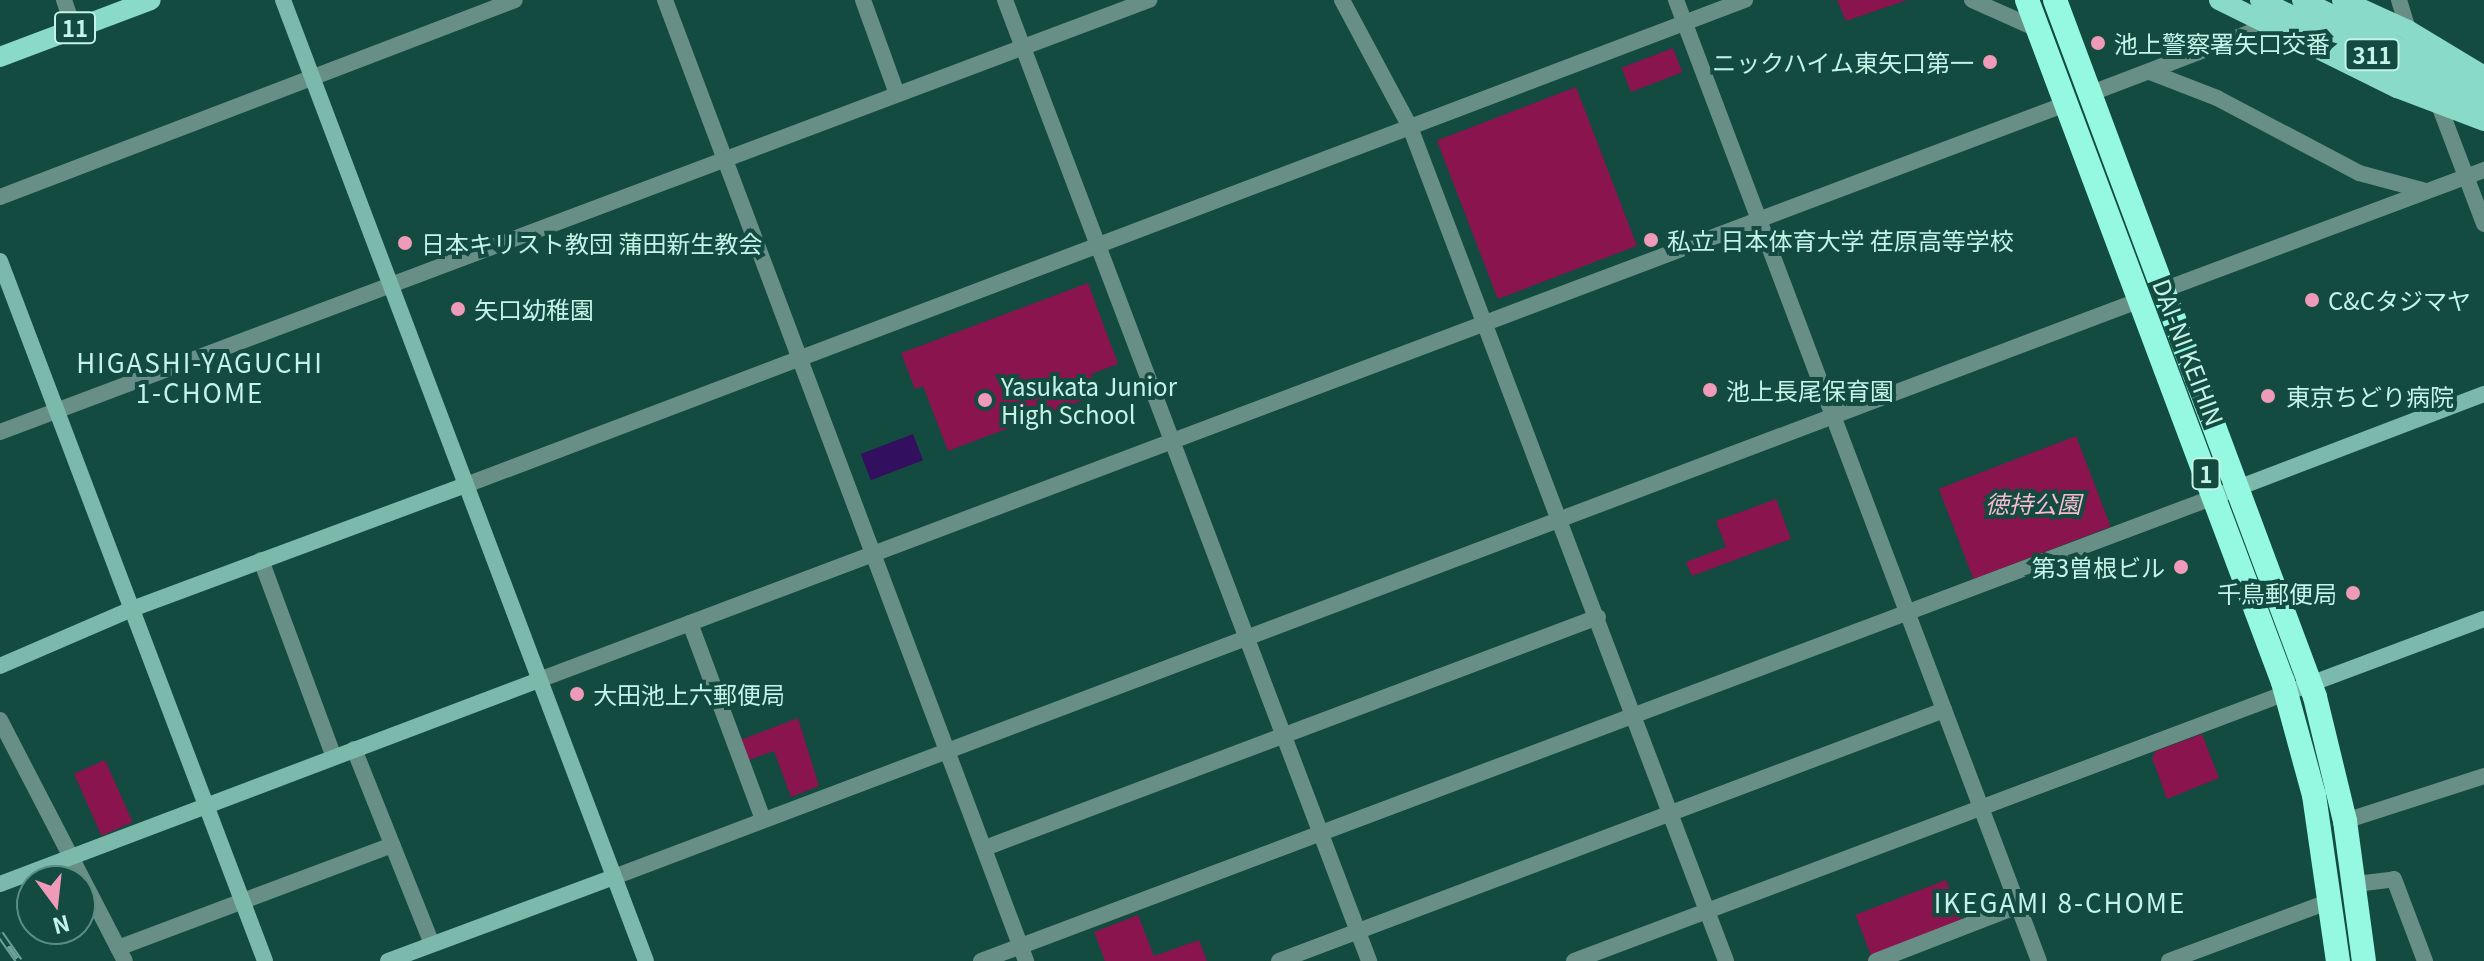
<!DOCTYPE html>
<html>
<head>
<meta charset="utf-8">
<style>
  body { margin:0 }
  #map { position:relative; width:2484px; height:961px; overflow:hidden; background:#134b40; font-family:Georgia,"Noto Sans JP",serif }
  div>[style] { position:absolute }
  .green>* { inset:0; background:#89144e; transform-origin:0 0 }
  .water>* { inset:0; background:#33105f; transform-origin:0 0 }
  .street>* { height:16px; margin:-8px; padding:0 8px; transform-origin:8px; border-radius:8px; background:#688f85 }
  .secondary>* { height:16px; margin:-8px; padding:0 8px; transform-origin:8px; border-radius:8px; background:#7bbaab }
  .primary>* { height:20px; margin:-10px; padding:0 10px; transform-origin:10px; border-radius:10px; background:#89dbc7 }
  .highway>* { height:24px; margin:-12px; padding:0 12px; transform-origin:12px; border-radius:12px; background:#95f9e2 }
  .rail>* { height:8px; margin-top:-4px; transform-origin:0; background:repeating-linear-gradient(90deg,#134b40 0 15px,#6da095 0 30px); box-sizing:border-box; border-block:2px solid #6da095 }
  .dots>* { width:22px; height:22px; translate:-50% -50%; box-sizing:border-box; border:4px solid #134b40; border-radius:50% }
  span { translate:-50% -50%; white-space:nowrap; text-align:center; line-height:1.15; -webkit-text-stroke:8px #134b40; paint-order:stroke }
  .shield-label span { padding:2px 6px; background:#134b40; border:2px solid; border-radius:6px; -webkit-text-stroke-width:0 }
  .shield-label { font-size:22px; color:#c5f3e7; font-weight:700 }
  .poi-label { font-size:24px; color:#c5f3e7 }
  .left { translate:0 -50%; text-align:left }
  .right { translate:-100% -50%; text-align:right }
  .street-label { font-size:24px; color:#c5f3e7 }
  .park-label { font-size:24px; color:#f9bbcf; font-style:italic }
  .neighbourhood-label { font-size:26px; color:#c5f3e7; letter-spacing:2px }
  .north { position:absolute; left:16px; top:865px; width:80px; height:80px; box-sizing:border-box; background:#134b40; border:2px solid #5a8e83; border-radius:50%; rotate:165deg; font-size:22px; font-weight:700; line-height:32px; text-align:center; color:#c5f3e7 }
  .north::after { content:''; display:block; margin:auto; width:28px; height:36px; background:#ef9ab8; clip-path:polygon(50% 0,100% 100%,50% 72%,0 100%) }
</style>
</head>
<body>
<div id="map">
  <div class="green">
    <div style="clip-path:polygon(1837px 0,1907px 0,1846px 21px)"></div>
    <div style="left:1673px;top:48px;width:26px;height:55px;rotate:69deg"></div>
    <div style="left:1576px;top:87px;width:170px;height:149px;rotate:69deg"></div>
    <div style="clip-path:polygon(1088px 283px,1118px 364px,1091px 374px,1099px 394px,948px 451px,923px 386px,915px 389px,901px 353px)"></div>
    <div style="left:2076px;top:436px;width:97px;height:147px;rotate:69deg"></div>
    <div style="clip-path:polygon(1776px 499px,1791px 539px,1692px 576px,1686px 562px,1726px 547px,1716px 521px)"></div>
    <div style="clip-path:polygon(798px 718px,819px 786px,791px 797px,774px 751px,746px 761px,738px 741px)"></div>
    <div style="clip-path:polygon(2202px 734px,2219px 778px,2167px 799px,2152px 758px,2156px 751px)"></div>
    <div style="left:105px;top:760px;width:68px;height:34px;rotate:66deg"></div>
    <div style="left:1946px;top:880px;width:43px;height:97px;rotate:69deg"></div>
    <div style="clip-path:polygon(1138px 915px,1154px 956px,1199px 940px,1207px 961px,1105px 961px,1094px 932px)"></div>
  </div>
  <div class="water">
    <div style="left:913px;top:434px;width:28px;height:56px;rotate:69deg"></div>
  </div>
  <div class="street">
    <div style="left:64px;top:0;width:31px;rotate:71deg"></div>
    <div style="left:665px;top:0;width:1027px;rotate:69.41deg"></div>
    <div style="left:863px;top:0;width:100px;rotate:70.1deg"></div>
    <div style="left:1005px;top:0;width:1028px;rotate:69.25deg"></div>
    <div style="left:1342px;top:0;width:144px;rotate:61.8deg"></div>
    <div style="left:1410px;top:127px;width:892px;rotate:69.25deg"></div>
    <div style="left:1676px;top:0;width:1027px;rotate:69.31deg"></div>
    <div style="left:1972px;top:0;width:71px;rotate:24deg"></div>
    <div style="left:2399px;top:0;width:31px;rotate:73deg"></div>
    <div style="left:2150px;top:72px;width:72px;rotate:21.2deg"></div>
    <div style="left:2217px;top:98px;width:161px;rotate:27.8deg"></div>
    <div style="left:2359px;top:173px;width:69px;rotate:15deg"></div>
    <div style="left:2089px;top:94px;width:194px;rotate:-20.9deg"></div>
    <div style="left:2440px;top:108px;width:124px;rotate:69.2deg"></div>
    <div style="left:0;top:197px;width:551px;rotate:-20.93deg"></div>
    <div style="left:2163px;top:290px;width:343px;rotate:-20.5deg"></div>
    <div style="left:0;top:432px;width:1228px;rotate:-20.61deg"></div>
    <div style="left:466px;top:485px;width:1368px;rotate:-20.77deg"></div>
    <div style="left:261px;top:560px;width:210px;rotate:69.7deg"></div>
    <div style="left:690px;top:623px;width:209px;rotate:69.6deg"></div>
    <div style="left:539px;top:680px;width:1632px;rotate:-20.67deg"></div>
    <div style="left:0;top:720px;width:271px;rotate:62.6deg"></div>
    <div style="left:354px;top:749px;width:210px;rotate:68.2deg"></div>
    <div style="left:2345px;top:821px;width:146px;rotate:-17.9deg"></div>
    <div style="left:985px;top:848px;width:655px;rotate:-20.65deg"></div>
    <div style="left:614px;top:877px;width:1631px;rotate:-20.71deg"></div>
    <div style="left:2356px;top:884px;width:38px;rotate:-7deg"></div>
    <div style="left:2394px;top:879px;width:88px;rotate:69.3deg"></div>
    <div style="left:118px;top:948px;width:293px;rotate:-20.6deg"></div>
    <div style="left:981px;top:961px;width:1317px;rotate:-20.62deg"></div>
    <div style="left:1279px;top:961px;width:711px;rotate:-20.68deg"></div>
    <div style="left:1574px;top:961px;width:761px;rotate:-20.63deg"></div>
    <div style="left:1876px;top:961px;width:152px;rotate:-21.2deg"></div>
    <div style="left:2169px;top:961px;width:175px;rotate:-20.4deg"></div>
  </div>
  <div class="secondary">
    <div style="left:283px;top:0;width:1027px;rotate:69.31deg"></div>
    <div style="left:0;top:261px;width:748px;rotate:69.26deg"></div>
    <div style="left:2214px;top:497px;width:289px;rotate:-20.9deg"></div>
    <div style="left:0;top:666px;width:144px;rotate:-23.4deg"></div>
    <div style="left:132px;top:609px;width:356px;rotate:-20.4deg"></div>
    <div style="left:2286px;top:693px;width:211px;rotate:-20.5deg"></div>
    <div style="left:0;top:884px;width:576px;rotate:-20.73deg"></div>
    <div style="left:388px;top:961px;width:241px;rotate:-20.4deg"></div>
  </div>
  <div class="primary">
    <div style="left:2219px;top:0;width:199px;rotate:26.3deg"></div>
    <div style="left:2397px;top:88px;width:93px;rotate:20.8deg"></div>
    <div style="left:2260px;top:0;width:249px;rotate:25.9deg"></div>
    <div style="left:2302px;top:0;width:203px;rotate:26.1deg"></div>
    <div style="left:2342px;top:0;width:72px;rotate:24.4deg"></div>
    <div style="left:2408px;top:30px;width:89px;rotate:31.2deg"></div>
    <div style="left:0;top:57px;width:161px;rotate:-20.7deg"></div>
  </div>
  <div class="highway">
    <div style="left:2027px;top:0;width:728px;rotate:69.43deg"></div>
    <div style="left:2283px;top:682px;width:117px;rotate:74.7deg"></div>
    <div style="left:2314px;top:795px;width:168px;rotate:81.8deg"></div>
    <div style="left:2055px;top:0;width:744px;rotate:69.54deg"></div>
    <div style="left:2315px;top:697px;width:128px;rotate:76.4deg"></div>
    <div style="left:2345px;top:821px;width:141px;rotate:82.3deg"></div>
  </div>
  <div class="rail">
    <div style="left:0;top:934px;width:33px;rotate:55deg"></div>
  </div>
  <div class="dots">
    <div style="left:2098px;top:43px;background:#ef9ab8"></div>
    <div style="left:1990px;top:62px;background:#ef9ab8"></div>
    <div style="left:1651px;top:240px;background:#ef9ab8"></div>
    <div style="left:405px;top:243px;background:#ef9ab8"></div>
    <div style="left:2312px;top:300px;background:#ef9ab8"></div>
    <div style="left:458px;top:309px;background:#ef9ab8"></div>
    <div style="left:1710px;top:390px;background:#ef9ab8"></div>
    <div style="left:2268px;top:396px;background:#ef9ab8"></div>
    <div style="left:985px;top:400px;background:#ef9ab8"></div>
    <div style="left:2181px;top:567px;background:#ef9ab8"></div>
    <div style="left:2353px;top:593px;background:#ef9ab8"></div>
    <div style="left:577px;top:694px;background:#ef9ab8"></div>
  </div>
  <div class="shield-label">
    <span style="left:75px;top:28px">11</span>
    <span style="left:2372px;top:55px">311</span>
    <span style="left:2206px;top:474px">1</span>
  </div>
  <div class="poi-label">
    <span class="left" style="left:2114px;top:43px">池上警察署矢口交番</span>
    <span class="right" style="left:1974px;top:62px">ニックハイム東矢口第一</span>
    <span class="left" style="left:1667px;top:240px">私立 日本体育大学 荏原高等学校</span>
    <span class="left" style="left:421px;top:243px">日本キリスト教団 蒲田新生教会</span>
    <span class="left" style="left:2328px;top:300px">C&amp;Cタジマヤ</span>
    <span class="left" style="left:474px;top:309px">矢口幼稚園</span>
    <span class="left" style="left:1001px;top:400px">Yasukata Junior<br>High School</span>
    <span class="left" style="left:1726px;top:390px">池上長尾保育園</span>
    <span class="left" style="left:2286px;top:396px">東京ちどり病院</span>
    <span class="right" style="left:2165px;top:567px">第3曽根ビル</span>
    <span class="right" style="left:2337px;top:593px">千鳥郵便局</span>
    <span class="left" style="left:593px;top:694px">大田池上六郵便局</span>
  </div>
  <div class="street-label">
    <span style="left:2189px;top:352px;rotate:69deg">DAI-NI KEIHIN</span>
  </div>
  <div class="park-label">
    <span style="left:2033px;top:503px">徳持公園</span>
  </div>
  <div class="neighbourhood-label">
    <span style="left:200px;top:377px">HIGASHI-YAGUCHI<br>1-CHOME</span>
    <span style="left:2060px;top:902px">IKEGAMI 8-CHOME</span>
  </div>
  <div class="north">N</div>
</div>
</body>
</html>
